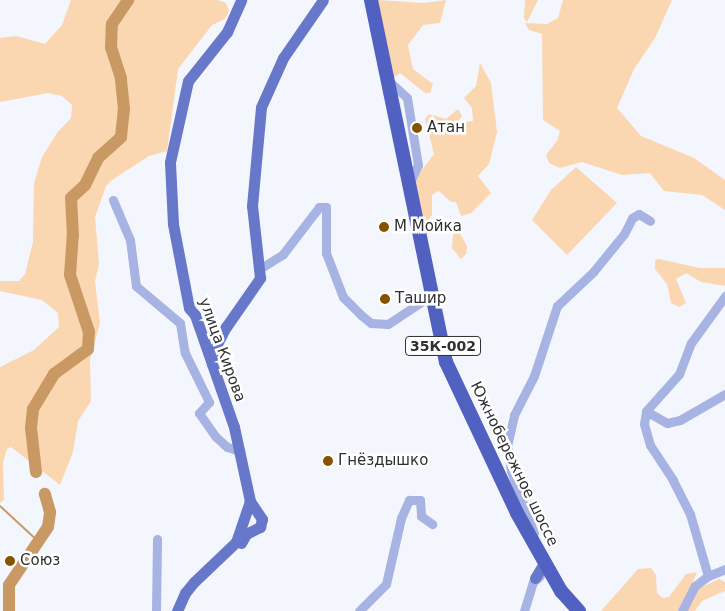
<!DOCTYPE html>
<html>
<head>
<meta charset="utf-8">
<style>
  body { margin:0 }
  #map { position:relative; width:725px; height:611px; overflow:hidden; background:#f4f6fd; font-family:"DejaVu Sans",sans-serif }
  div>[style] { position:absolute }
  .green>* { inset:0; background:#fad6b1 }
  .stream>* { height:2px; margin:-1px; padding:0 1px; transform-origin:1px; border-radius:1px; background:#c99964 }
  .river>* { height:12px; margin:-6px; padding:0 6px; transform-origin:6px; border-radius:6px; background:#c99964 }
  .minor>* { height:9px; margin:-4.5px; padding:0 4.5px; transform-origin:4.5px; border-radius:4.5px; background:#a7b3e2 }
  .major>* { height:11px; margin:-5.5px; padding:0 5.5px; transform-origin:5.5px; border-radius:5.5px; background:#6778cb }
  .highway>* { height:14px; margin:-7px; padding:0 7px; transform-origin:7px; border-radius:7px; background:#5161c1 }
  .dots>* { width:14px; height:14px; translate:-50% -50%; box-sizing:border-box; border:2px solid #fff; border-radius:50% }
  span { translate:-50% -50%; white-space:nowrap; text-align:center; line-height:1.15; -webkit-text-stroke:5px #fff; paint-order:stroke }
  .shield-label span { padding:1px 4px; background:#fff; border:1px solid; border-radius:4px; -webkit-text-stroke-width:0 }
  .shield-label { font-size:14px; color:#2e2f31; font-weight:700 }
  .poi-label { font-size:15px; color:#2e2f31 }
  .left { translate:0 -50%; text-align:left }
  .street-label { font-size:15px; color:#2e2f31 }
</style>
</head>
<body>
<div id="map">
  <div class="green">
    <div style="clip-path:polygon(71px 0,218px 0,226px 3px,229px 11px,225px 19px,212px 25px,178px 69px,167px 151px,149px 156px,112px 180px,106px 186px,95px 217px,99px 264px,95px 281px,100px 323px,90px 360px,91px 401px,78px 421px,73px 452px,60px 485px,11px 447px,7px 449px,3px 463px,4px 500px,0 503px,0 367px,34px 350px,59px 327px,58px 313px,42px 300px,0 291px,0 281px,19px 281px,25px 274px,33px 242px,34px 183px,42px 157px,57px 133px,71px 118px,72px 105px,62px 96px,48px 93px,0 102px,0 38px,16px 36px,45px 44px,62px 25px)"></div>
    <div style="clip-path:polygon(378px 0,423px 3px,446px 0,440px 23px,423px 25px,408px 45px,413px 69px,433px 84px,430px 93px,425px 93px,400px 73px,392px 79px)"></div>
    <div style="clip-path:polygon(525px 0,538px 0,527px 22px,524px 18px)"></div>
    <div style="clip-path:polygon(563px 0,672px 0,655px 38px,634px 69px,617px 108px,641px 136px,694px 158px,725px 180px,725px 210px,702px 195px,664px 191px,650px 173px,622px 175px,582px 162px,560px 168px,549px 163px,546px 155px,557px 141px,560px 131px,543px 120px,542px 34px,529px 30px,525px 23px,547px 24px,558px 18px)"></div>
    <div style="clip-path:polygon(480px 63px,491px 83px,497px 132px,489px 164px,478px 176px,491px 193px,471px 213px,461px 216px,456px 202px,451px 202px,439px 191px,432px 195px,432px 215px,424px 225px,412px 183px,434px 154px,425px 119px,429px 114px,446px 119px,458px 109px,462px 116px,457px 123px,473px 121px,472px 108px,464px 98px,476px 86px)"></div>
    <div style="clip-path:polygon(576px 167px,617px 203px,567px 255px,532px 220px,551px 190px)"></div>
    <div style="clip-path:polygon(458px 230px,467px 246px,466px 254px,461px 259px,452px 248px,453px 235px)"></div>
    <div style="clip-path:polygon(659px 259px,700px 268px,725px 268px,725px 286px,701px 282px,686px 273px,676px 279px,686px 303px,679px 307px,671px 303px,667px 284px,655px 269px,655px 260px)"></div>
    <div style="clip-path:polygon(651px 568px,656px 575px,657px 593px,663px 598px,669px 597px,686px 574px,697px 572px,689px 593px,719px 579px,725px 582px,725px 591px,702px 601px,695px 611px,601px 611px,638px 569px)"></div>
  </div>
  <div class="stream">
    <div style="left:0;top:506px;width:53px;rotate:42.7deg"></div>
  </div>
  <div class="river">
    <div style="left:36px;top:472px;width:44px;rotate:-96.5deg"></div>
    <div style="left:31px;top:428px;width:19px;rotate:-84deg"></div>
    <div style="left:33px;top:409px;width:41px;rotate:-59deg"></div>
    <div style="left:54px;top:374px;width:42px;rotate:-36.3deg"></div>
    <div style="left:88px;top:349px;width:17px;rotate:-87deg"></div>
    <div style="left:89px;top:332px;width:60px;rotate:-108.4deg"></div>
    <div style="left:70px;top:275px;width:39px;rotate:-86deg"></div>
    <div style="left:73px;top:236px;width:38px;rotate:-93deg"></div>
    <div style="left:71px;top:198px;width:19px;rotate:-43deg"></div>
    <div style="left:85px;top:185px;width:30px;rotate:-64deg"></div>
    <div style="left:98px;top:158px;width:31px;rotate:-42deg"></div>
    <div style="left:121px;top:137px;width:28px;rotate:-84deg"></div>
    <div style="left:124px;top:109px;width:31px;rotate:-96deg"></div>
    <div style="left:121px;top:78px;width:32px;rotate:-108deg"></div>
    <div style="left:111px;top:48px;width:24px;rotate:-88deg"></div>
    <div style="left:112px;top:24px;width:29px;rotate:-56deg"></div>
    <div style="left:9px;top:611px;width:26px;rotate:-90deg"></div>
    <div style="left:9px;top:585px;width:70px;rotate:-56.1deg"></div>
    <div style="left:48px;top:527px;width:15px;rotate:-82deg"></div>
    <div style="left:50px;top:512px;width:19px;rotate:-106deg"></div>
  </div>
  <div class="minor">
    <div style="left:388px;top:80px;width:26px;rotate:43deg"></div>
    <div style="left:407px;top:98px;width:68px;rotate:80.7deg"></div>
    <div style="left:418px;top:165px;width:19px;rotate:115deg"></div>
    <div style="left:113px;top:200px;width:43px;rotate:67deg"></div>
    <div style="left:130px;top:240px;width:46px;rotate:82.6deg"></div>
    <div style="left:136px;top:286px;width:57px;rotate:40.1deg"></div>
    <div style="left:180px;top:323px;width:30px;rotate:81deg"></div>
    <div style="left:185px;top:353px;width:55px;rotate:63.9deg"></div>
    <div style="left:209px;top:402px;width:15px;rotate:132deg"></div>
    <div style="left:199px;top:413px;width:29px;rotate:55deg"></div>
    <div style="left:216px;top:437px;width:15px;rotate:42deg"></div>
    <div style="left:227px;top:447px;width:14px;rotate:17deg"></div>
    <div style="left:261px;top:268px;width:26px;rotate:-32deg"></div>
    <div style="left:283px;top:254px;width:59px;rotate:-52.5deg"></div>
    <div style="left:319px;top:207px;width:7px"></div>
    <div style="left:326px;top:207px;width:46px;rotate:90deg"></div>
    <div style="left:326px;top:253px;width:47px;rotate:68.9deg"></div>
    <div style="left:343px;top:297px;width:25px;rotate:45deg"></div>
    <div style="left:361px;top:315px;width:13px;rotate:39deg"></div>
    <div style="left:371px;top:323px;width:17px;rotate:3deg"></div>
    <div style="left:388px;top:324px;width:47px;rotate:-33.7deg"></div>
    <div style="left:646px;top:411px;width:24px;rotate:30deg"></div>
    <div style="left:667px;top:423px;width:13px;rotate:-13deg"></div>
    <div style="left:680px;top:420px;width:52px;rotate:-30deg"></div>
    <div style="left:534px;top:533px;width:66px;rotate:-110.4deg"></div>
    <div style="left:511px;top:471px;width:25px;rotate:-99deg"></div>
    <div style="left:507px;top:446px;width:32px;rotate:-77deg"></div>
    <div style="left:514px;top:415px;width:44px;rotate:-62.9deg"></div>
    <div style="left:534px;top:376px;width:74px;rotate:-71.8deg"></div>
    <div style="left:557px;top:306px;width:50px;rotate:-43.4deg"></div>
    <div style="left:593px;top:272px;width:49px;rotate:-50.8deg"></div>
    <div style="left:624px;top:234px;width:18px;rotate:-63deg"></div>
    <div style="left:632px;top:218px;width:8px;rotate:-30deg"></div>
    <div style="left:639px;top:214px;width:13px;rotate:32deg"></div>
    <div style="left:708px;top:576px;width:65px;rotate:-106.2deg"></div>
    <div style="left:690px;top:514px;width:38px;rotate:-117deg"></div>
    <div style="left:673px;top:480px;width:42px;rotate:-123.3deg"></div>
    <div style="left:650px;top:445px;width:22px;rotate:-106deg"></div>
    <div style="left:644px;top:424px;width:13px;rotate:-81deg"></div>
    <div style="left:646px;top:411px;width:50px;rotate:-48.3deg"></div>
    <div style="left:679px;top:374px;width:33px;rotate:-69deg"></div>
    <div style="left:691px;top:343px;width:58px;rotate:-54.1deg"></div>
    <div style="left:156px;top:611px;width:72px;rotate:-89.2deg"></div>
    <div style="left:359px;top:611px;width:38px;rotate:-45deg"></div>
    <div style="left:386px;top:584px;width:68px;rotate:-77.2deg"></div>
    <div style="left:401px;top:518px;width:20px;rotate:-66deg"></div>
    <div style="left:409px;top:500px;width:11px"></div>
    <div style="left:420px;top:500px;width:16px;rotate:86deg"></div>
    <div style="left:421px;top:516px;width:14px;rotate:36deg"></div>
    <div style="left:524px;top:611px;width:30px;rotate:-73deg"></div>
    <div style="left:533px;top:582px;width:9px;rotate:-41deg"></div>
    <div style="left:682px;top:611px;width:28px;rotate:-63deg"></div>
    <div style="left:695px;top:586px;width:16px;rotate:-38deg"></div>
    <div style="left:708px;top:576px;width:18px;rotate:-22deg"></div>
  </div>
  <div class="major">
    <div style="left:212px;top:364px;width:12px;rotate:-85deg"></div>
    <div style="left:213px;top:352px;width:28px;rotate:-63deg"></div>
    <div style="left:226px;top:327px;width:60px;rotate:-55.2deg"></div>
    <div style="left:260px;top:278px;width:72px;rotate:-96.3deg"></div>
    <div style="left:252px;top:206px;width:99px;rotate:-84.8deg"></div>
    <div style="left:261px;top:107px;width:54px;rotate:-65.8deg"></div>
    <div style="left:283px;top:58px;width:70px;rotate:-55.4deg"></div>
    <div style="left:241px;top:543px;width:10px;rotate:-61deg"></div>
    <div style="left:246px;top:534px;width:16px;rotate:-27deg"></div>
    <div style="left:260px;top:527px;width:8px;rotate:-76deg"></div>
    <div style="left:262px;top:519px;width:22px;rotate:-124deg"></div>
    <div style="left:535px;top:578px;width:12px;rotate:-59deg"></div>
    <div style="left:177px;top:611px;width:20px;rotate:-66deg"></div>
    <div style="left:185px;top:593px;width:14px;rotate:-51deg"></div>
    <div style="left:194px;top:582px;width:58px;rotate:-43.6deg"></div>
    <div style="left:236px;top:542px;width:43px;rotate:-71.1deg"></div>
    <div style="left:250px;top:501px;width:76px;rotate:-102.2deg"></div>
    <div style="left:234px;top:427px;width:119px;rotate:-109.2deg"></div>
    <div style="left:195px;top:315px;width:9px;rotate:-131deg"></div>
    <div style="left:189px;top:308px;width:86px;rotate:-100.8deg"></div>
    <div style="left:173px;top:224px;width:62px;rotate:-92.8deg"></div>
    <div style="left:170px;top:162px;width:83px;rotate:-77.5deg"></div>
    <div style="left:188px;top:81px;width:63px;rotate:-51.5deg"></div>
    <div style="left:227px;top:32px;width:35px;rotate:-66deg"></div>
  </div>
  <div class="highway">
    <div style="left:371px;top:0;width:370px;rotate:78.3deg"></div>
    <div style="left:446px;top:362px;width:167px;rotate:64.8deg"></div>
    <div style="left:517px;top:513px;width:90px;rotate:60.6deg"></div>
    <div style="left:561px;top:591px;width:27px;rotate:48deg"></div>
  </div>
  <div class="dots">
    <div style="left:417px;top:128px;background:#875200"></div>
    <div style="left:384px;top:227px;background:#875200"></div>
    <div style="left:385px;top:299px;background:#875200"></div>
    <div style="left:328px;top:461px;background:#875200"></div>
    <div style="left:10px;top:561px;background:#875200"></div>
  </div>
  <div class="shield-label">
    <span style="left:443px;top:346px">35К-002</span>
  </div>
  <div class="poi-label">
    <span class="left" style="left:427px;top:128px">Атан</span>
    <span class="left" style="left:394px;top:227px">М Мойка</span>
    <span class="left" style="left:395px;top:299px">Ташир</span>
    <span class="left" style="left:338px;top:461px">Гнёздышко</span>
    <span class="left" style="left:20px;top:561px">Союз</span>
  </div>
  <div class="street-label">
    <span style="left:222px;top:350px;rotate:70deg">улица Кирова</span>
    <span style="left:514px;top:464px;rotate:64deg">Южнобережное шоссе</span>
  </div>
</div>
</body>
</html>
